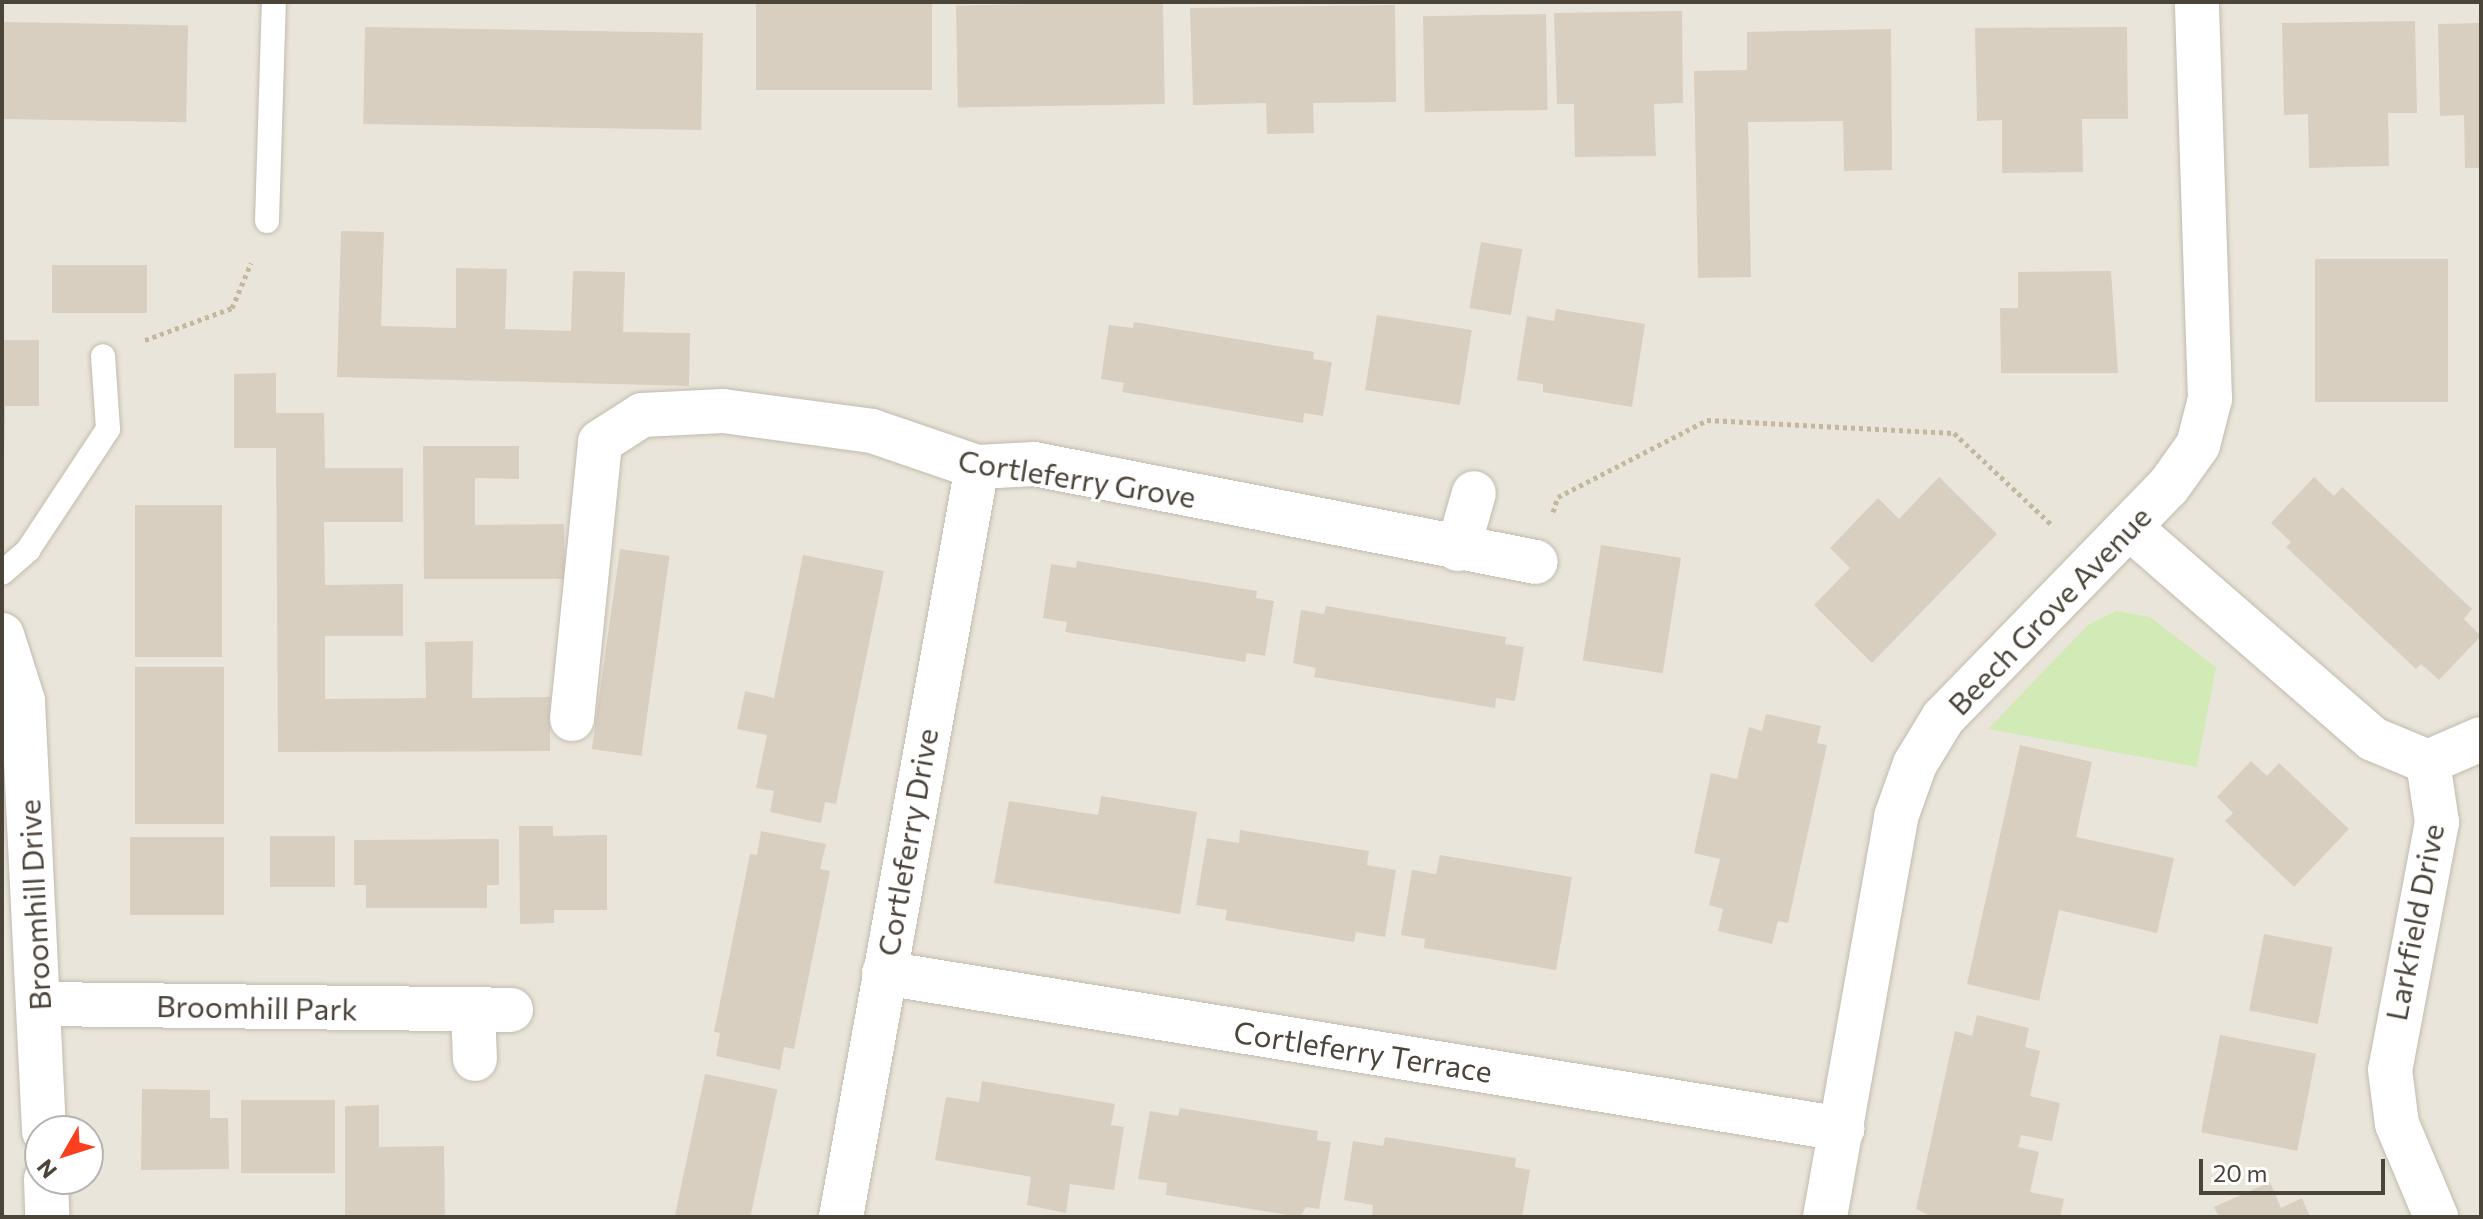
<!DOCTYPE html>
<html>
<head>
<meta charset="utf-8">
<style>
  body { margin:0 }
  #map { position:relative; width:2483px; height:1219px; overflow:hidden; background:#f6f3ec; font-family:Commissioner,sans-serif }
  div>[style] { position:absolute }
  .residential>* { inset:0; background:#eae5da }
  .green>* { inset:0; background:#d2eab5 }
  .building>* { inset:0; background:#d8cfc1; transform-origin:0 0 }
  .path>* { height:5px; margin-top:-2.5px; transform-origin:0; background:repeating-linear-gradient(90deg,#c4b79f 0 4px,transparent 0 8px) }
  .roads { filter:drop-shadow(0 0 2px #c2bbae) drop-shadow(0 0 2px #c2bbae) }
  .lane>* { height:24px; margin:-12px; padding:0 12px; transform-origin:12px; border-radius:12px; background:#fff }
  .street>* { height:44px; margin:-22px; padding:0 22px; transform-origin:22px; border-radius:22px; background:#fff }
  span { translate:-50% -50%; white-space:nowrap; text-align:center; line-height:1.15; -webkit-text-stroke:6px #fff; paint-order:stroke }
  .street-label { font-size:30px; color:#4b4439 }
  .frame { position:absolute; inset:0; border:4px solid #4b4439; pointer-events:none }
  .north { position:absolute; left:24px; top:1115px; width:80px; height:80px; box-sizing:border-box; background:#fff; border:2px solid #b7b4b0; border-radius:50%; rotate:231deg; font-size:22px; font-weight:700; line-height:32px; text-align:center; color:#4b4439 }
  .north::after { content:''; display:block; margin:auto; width:28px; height:36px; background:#fc3f1d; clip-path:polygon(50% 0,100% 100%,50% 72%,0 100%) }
  .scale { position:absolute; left:2199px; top:1159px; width:186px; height:36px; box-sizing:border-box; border:4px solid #4b4439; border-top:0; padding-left:10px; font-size:24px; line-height:28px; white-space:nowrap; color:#4b4439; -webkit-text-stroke:6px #fff; paint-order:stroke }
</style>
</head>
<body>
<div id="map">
  <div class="residential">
    <div style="clip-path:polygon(evenodd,2px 2px,2481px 2px,2481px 1217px,2px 1217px,2px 2px,40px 1131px,88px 1131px,88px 1179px,40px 1179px,40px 1131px)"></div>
  </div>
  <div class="green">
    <div style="clip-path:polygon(2116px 611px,2150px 617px,2216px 667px,2197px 767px,1988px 729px,2089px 624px)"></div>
  </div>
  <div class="building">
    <div style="left:756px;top:2px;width:176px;height:88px"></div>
    <div style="left:1163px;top:2px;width:102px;height:207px;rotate:89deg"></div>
    <div style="clip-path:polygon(1395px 5px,1396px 102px,1313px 103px,1314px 133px,1267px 134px,1266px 103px,1193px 105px,1190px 8px)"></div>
    <div style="clip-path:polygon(1682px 11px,1683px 103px,1654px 104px,1656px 156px,1575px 157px,1574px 104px,1557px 104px,1554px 13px)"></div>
    <div style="left:1546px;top:14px;width:96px;height:123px;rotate:89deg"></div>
    <div style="clip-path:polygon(2415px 21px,2417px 113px,2388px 113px,2389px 166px,2309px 168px,2308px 114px,2284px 115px,2282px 23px)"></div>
    <div style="left:2px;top:22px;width:186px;height:97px;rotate:1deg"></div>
    <div style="clip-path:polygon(2481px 23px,2481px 168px,2465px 168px,2464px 115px,2440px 116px,2438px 24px)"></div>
    <div style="left:365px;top:27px;width:338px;height:97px;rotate:1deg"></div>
    <div style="clip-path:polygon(2127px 27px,2128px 119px,2082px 119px,2083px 172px,2002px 173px,2002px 120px,1977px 121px,1975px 28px)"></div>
    <div style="clip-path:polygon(1891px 29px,1892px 170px,1844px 171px,1843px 121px,1748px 122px,1751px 277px,1698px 278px,1694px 71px,1747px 70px,1747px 32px)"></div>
    <div style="clip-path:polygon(341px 231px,384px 232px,381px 326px,456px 328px,456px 268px,507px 269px,505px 329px,571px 331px,573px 271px,625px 272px,623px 332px,690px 333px,689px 386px,337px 377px)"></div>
    <div style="left:1481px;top:242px;width:42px;height:67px;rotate:10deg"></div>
    <div style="left:2448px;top:259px;width:143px;height:133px;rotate:90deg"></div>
    <div style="left:147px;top:265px;width:48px;height:95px;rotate:90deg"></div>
    <div style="clip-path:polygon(2111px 271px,2118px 373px,2001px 373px,2000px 308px,2018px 308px,2018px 272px)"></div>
    <div style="clip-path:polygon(1556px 309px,1645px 324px,1632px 407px,1543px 392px,1543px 384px,1517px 380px,1527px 316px,1554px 321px)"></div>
    <div style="left:1377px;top:315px;width:96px;height:76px;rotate:9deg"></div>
    <div style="clip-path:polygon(1134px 322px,1314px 352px,1313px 359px,1332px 362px,1323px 416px,1304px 413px,1303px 423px,1122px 392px,1124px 383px,1101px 379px,1109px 325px,1133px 328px)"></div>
    <div style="clip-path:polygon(2px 340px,39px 340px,39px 406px,5px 406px,5px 460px)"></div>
    <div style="clip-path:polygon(276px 373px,276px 413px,324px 413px,325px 468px,403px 468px,403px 522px,324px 522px,325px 585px,403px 584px,403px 636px,325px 636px,325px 699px,426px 698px,425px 642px,473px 641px,472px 698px,550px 697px,550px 751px,278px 752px,276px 448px,234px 448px,234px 374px)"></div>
    <div style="clip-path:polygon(423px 446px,519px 446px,519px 479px,475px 478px,475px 525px,564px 524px,565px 579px,424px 579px)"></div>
    <div style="clip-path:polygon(1939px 477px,1997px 534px,1872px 663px,1814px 605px,1850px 568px,1830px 548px,1878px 498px,1899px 519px)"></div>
    <div style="clip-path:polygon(2314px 477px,2334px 496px,2342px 487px,2472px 609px,2464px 619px,2481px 636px,2439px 680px,2421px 664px,2416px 669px,2286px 547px,2291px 542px,2271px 523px)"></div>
    <div style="left:135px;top:505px;width:87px;height:152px"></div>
    <div style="left:1601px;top:545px;width:81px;height:117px;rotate:9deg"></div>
    <div style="left:620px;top:549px;width:50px;height:202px;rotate:8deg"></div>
    <div style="clip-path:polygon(803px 555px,884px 571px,836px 804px,825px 802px,821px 823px,770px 812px,774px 791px,756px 788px,767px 735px,737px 729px,745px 691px,774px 698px)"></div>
    <div style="clip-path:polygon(1077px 561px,1257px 591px,1256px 598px,1274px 601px,1265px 656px,1247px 653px,1245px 662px,1065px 632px,1067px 622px,1043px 618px,1051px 564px,1076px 568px)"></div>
    <div style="clip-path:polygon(1326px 606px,1506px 637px,1505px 644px,1524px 647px,1515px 701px,1496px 698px,1495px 708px,1314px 677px,1316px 668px,1293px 663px,1301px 610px,1324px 614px)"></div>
    <div style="left:135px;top:667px;width:89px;height:157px"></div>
    <div style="clip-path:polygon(1766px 714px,1821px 726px,1817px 743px,1827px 745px,1788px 923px,1778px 921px,1772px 944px,1718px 931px,1723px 909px,1709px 905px,1720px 859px,1694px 853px,1711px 773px,1737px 779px,1749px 727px,1762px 731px)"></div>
    <div style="clip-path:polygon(2020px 745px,2092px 762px,2076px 837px,2174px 858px,2157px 933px,2059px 910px,2039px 1001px,1967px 984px)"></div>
    <div style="clip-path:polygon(2251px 761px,2267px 776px,2279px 763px,2349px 829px,2294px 887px,2225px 821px,2233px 813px,2217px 797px)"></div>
    <div style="clip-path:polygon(1101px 796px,1197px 812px,1180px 914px,994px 883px,1009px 801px,1098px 815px)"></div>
    <div style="clip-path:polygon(519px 826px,553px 826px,553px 836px,607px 835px,607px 910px,554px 910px,554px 923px,520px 924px)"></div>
    <div style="clip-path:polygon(1240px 830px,1369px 851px,1367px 865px,1396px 870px,1385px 937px,1356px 932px,1354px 942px,1225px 920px,1227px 910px,1196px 905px,1207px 838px,1239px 843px)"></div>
    <div style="clip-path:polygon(761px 831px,826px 844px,820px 869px,830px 871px,794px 1049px,784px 1047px,780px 1070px,716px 1056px,720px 1033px,714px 1032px,750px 854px,757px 855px)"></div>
    <div style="left:270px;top:836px;width:65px;height:51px"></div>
    <div style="left:130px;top:837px;width:94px;height:78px"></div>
    <div style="clip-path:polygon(499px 839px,499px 885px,487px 885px,487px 908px,366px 908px,366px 885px,354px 885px,354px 840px)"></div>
    <div style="clip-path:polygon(1440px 855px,1572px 877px,1556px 970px,1424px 948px,1425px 939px,1401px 935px,1412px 870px,1436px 874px)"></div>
    <div style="left:2264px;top:934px;width:70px;height:78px;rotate:11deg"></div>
    <div style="clip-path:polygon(1977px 1015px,2029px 1028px,2025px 1047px,2040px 1051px,2030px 1096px,2060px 1103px,2052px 1141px,2021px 1135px,2018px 1147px,2039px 1152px,2030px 1192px,2064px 1199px,2060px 1217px,1932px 1217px,1916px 1209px,1955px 1031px,1972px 1036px)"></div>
    <div style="left:2220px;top:1035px;width:98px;height:99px;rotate:11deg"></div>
    <div style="left:705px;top:1074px;width:74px;height:146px;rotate:12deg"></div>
    <div style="clip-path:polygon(982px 1081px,1115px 1104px,1111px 1125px,1124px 1127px,1114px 1190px,1070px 1184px,1066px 1213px,1027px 1205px,1031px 1177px,935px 1160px,946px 1097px,979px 1102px)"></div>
    <div style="clip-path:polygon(142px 1089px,210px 1090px,210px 1118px,228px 1118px,229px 1169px,141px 1170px)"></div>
    <div style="left:241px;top:1100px;width:94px;height:73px"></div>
    <div style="clip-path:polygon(379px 1105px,379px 1147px,444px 1146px,445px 1217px,345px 1217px,345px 1106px)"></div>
    <div style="clip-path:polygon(1180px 1108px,1318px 1131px,1317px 1140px,1331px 1142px,1319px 1209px,1306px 1207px,1300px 1217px,1166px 1195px,1167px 1183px,1138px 1179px,1150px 1111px,1178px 1116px)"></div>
    <div style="clip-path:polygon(1385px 1137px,1516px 1158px,1515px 1167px,1530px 1170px,1522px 1217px,1372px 1217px,1373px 1205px,1344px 1200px,1353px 1141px,1383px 1146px)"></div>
    <div style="clip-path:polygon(2270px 1182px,2281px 1208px,2302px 1198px,2310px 1217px,2219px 1217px,2214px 1207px)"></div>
  </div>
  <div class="path">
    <div style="left:145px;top:340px;width:93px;rotate:-20.2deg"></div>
    <div style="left:232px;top:308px;width:49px;rotate:-67.1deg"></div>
    <div style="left:1553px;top:512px;width:16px;rotate:-72deg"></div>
    <div style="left:1558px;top:497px;width:168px;rotate:-27.3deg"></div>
    <div style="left:1707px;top:420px;width:247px;rotate:3deg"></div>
    <div style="left:1954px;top:433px;width:136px;rotate:43.2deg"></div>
  </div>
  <div class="roads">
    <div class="lane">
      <div style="left:267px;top:221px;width:219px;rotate:-88.2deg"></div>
      <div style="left:2px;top:573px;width:35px;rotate:-41deg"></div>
      <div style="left:28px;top:550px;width:145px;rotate:-56.5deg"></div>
      <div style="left:108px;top:429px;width:73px;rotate:-93.9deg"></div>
    </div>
    <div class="street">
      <div style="left:2129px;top:527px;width:323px;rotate:41deg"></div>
      <div style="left:2373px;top:739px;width:60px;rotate:22.7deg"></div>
      <div style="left:2428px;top:762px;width:61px;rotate:81.5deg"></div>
      <div style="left:2437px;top:822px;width:252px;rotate:100.7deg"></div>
      <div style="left:2390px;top:1070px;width:54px;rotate:82.6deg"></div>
      <div style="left:2397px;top:1124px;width:101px;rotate:67.2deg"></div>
      <div style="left:1458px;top:549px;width:58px;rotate:-74.1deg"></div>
      <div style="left:2px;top:635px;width:69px;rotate:72.3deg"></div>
      <div style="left:23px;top:701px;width:431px;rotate:87.2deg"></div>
      <div style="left:572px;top:719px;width:278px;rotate:-84.2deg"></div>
      <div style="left:600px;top:442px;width:50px;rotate:-32.7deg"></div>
      <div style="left:642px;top:415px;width:81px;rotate:-2.8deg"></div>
      <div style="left:723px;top:411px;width:150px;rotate:7.6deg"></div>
      <div style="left:872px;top:431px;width:111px;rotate:18.9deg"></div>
      <div style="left:977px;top:467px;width:57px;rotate:-3deg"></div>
      <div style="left:1034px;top:464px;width:511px;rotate:11.05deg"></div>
      <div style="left:2428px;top:762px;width:58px;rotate:-23.5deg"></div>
      <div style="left:884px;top:973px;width:971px;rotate:9.25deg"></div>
      <div style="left:40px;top:1004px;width:471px;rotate:0.7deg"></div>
      <div style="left:473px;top:1010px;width:49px;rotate:87.7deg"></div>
      <div style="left:46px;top:1179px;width:38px;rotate:88deg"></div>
      <div style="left:841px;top:1217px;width:762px;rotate:-79.72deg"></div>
      <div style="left:1825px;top:1217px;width:406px;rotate:-79.9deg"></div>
      <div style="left:1896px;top:817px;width:56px;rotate:-70.3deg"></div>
      <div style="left:1915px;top:764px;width:54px;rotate:-58.7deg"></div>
      <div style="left:1943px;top:718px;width:322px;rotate:-45.8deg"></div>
      <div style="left:2168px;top:487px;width:52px;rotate:-54.5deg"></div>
      <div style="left:2198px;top:445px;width:48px;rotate:-75.4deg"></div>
      <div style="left:2210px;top:399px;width:397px;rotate:-91.9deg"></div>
    </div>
  </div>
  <div class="street-label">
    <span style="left:1077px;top:478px;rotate:9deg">Cortleferry Grove</span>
    <span style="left:2049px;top:610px;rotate:-46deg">Beech Grove Avenue</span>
    <span style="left:907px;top:842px;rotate:-80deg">Cortleferry Drive</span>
    <span style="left:34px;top:905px;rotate:-93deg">Broomhill Drive</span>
    <span style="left:2414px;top:922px;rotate:-79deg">Larkfield Drive</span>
    <span style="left:257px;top:1007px;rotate:1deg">Broomhill Park</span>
    <span style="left:1363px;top:1051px;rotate:9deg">Cortleferry Terrace</span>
  </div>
  <div class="frame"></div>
  <div class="north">N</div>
  <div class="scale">20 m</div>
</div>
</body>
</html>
